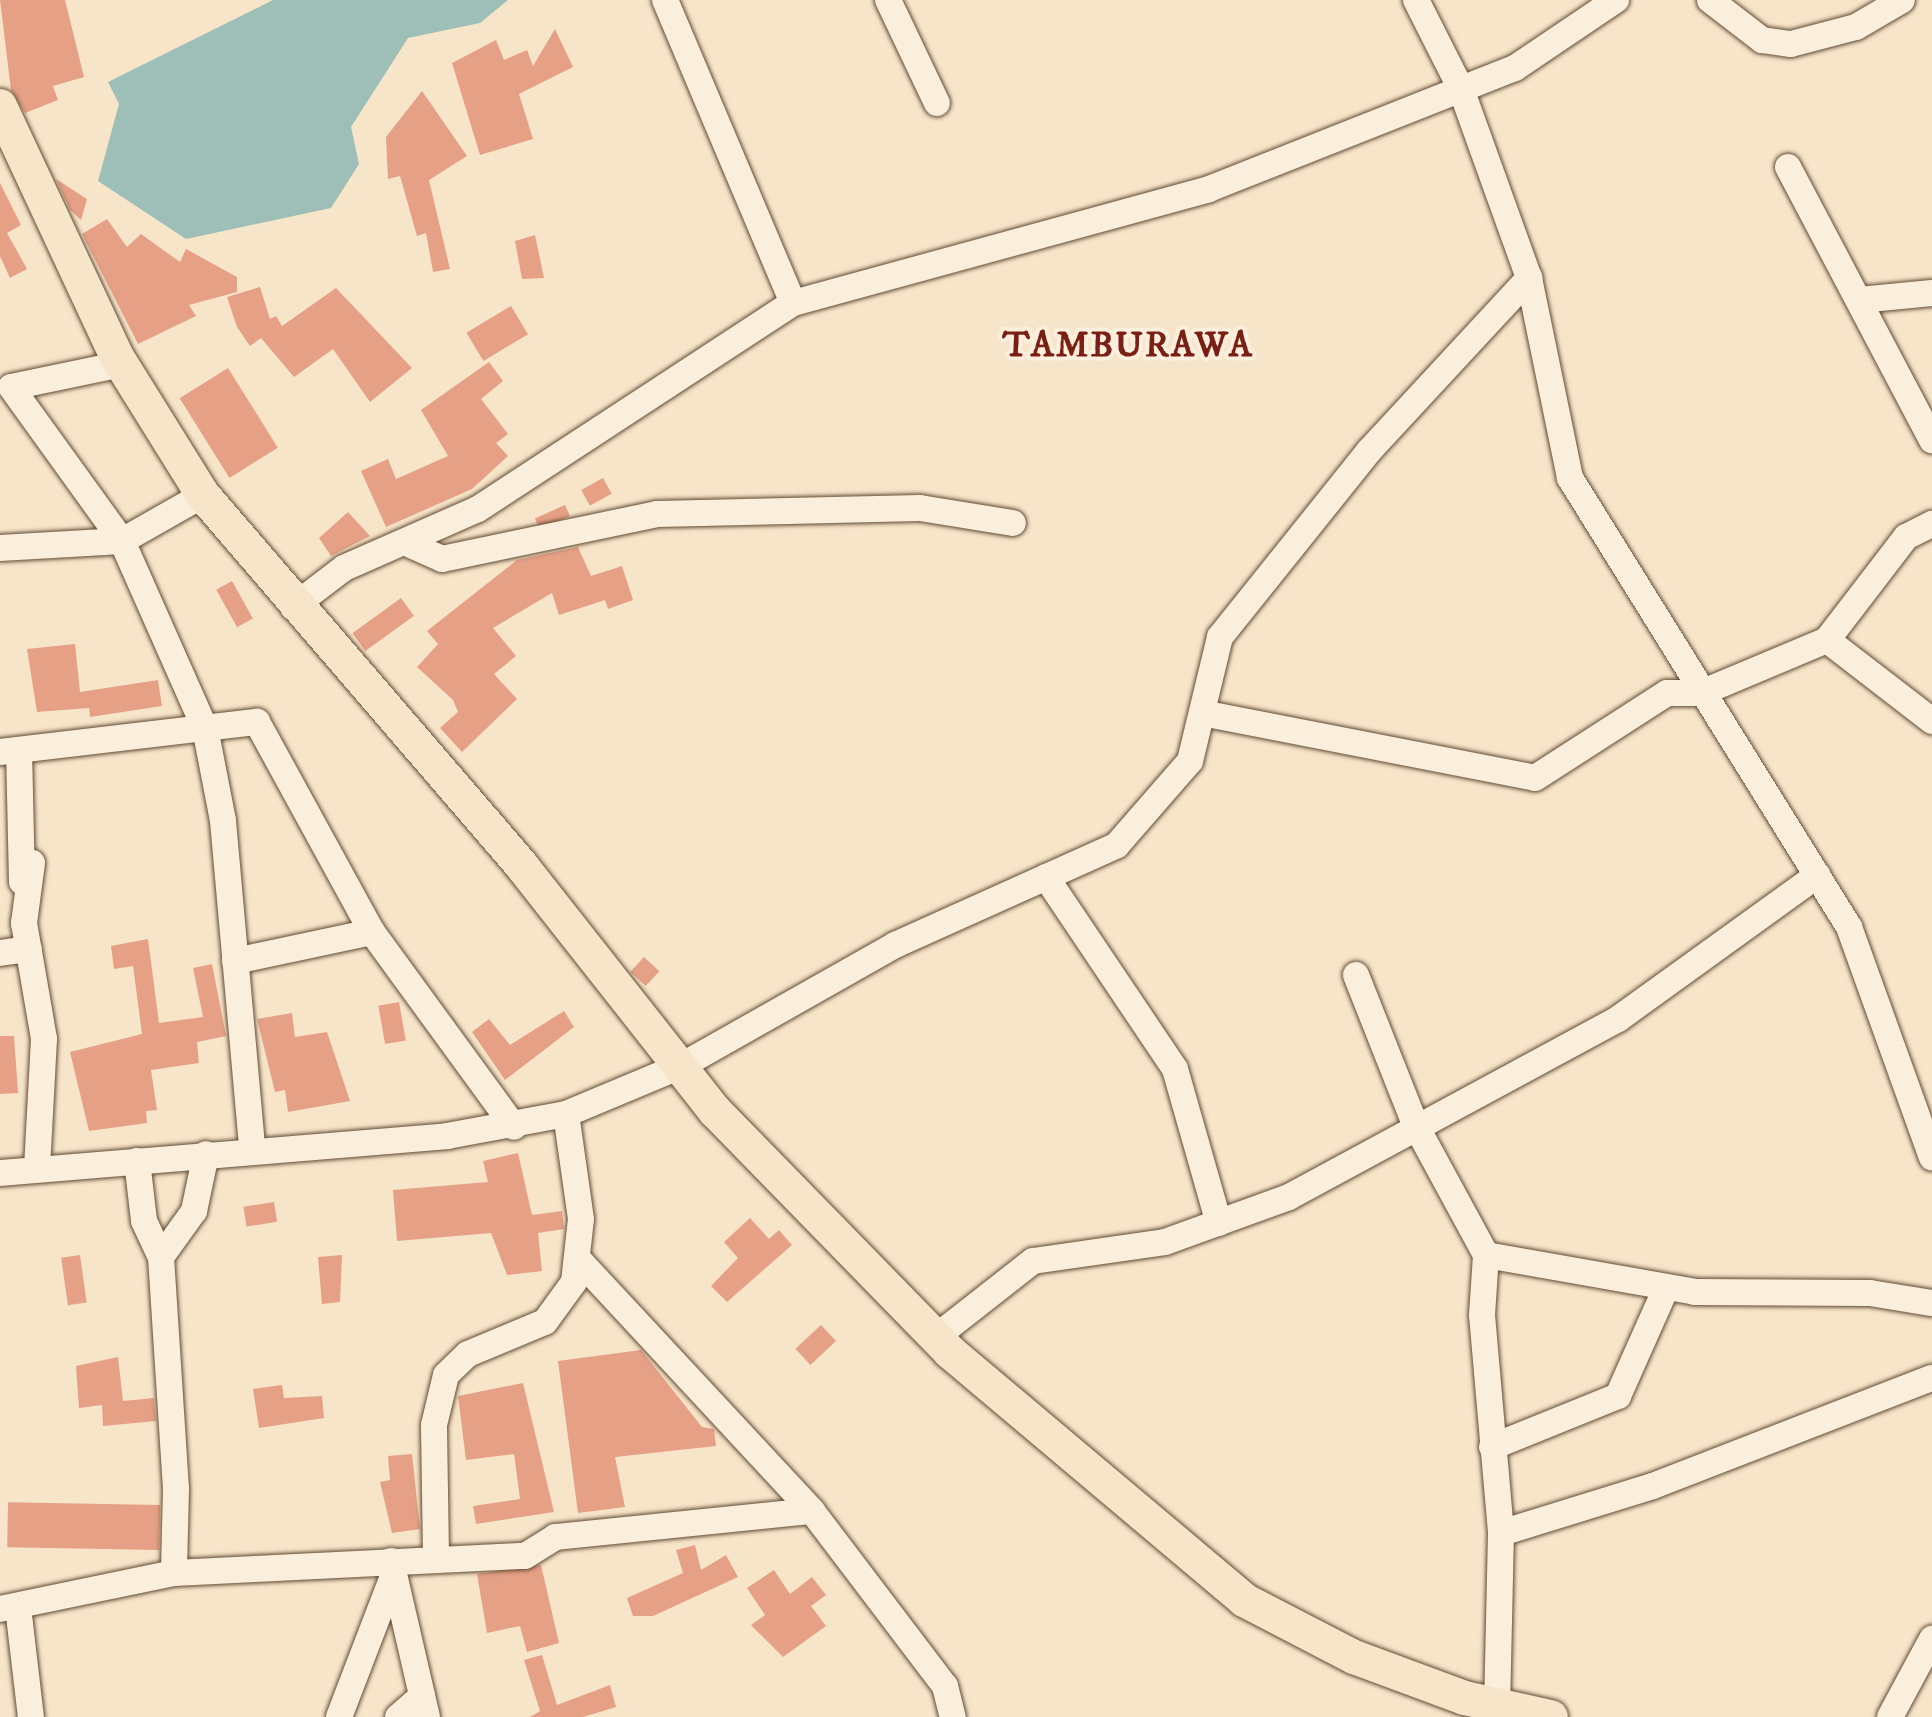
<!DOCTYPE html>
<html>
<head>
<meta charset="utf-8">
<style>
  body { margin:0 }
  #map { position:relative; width:1932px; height:1717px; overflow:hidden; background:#f7e5ca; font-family:"IM FELL DW Pica",serif }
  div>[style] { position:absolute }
  .water>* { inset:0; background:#9dbfb7 }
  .building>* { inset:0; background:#e5a086; transform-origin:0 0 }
  .roads { filter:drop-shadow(0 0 2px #624b32) drop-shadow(0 0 2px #624b32) }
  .minor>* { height:26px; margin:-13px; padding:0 13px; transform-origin:13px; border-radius:13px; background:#faeedd }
  .major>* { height:34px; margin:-17px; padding:0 17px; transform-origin:17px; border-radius:17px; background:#f7e5ca }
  span { translate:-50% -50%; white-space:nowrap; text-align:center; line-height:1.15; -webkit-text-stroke:8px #faeedd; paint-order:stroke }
  .district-label { font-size:36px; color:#7a1f14; font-weight:700; letter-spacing:2px }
</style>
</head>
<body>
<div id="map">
  <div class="water">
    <div style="clip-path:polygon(273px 0,508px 0,480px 23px,408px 38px,351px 127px,359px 164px,331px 208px,186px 239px,98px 181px,119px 104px,108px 82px)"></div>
  </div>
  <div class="building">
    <div style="clip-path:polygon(0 0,65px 0,84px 77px,53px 86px,58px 100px,25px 113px,11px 90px)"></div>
    <div style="clip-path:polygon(555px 29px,573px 67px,519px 94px,533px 139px,480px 155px,452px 63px,496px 40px,504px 60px,527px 50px,533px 66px)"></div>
    <div style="clip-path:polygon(422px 91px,467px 156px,429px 180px,450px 269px,433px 272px,426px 233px,417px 236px,400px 176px,388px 179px,386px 137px)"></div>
    <div style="clip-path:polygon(56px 179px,87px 199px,81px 220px,70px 210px)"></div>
    <div style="clip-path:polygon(0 183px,21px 225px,7px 233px,27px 269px,10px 278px,0 256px)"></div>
    <div style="clip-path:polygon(107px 219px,127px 247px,141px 234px,180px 262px,186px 249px,237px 277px,237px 292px,189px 305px,196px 316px,138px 344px,82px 234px)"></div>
    <div style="clip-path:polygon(535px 235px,544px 278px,522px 279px,515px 241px)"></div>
    <div style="clip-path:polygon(260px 287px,270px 319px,276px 316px,282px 326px,336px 288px,412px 368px,370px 402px,333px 349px,294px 377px,261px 338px,250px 346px,237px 327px,227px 297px)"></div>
    <div style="left:511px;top:306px;width:33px;height:52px;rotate:59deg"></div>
    <div style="clip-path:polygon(489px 362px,503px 381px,481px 399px,508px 434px,496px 443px,508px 456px,472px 489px,386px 527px,361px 471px,388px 459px,396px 479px,448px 456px,421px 410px)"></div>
    <div style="left:228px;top:368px;width:94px;height:57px;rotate:58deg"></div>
    <div style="left:603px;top:478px;width:18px;height:25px;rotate:61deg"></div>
    <div style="left:565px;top:505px;width:12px;height:33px;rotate:66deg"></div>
    <div style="clip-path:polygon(348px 512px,370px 536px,331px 556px,319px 538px)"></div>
    <div style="clip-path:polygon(578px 547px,591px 576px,622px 566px,633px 600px,608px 609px,605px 600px,559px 615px,552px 593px,493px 628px,516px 656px,494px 674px,517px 699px,462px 752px,440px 728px,458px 712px,453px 700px,417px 667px,438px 644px,427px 631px,517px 560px)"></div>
    <div style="left:232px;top:581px;width:43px;height:18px;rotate:61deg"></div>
    <div style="left:401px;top:598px;width:22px;height:60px;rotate:54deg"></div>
    <div style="clip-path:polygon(75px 644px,80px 692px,158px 680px,162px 706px,90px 717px,89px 708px,37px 712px,27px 649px)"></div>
    <div style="clip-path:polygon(148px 939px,159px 1023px,203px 1017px,193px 968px,212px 964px,226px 1036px,197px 1042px,199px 1063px,151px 1070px,157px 1110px,146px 1111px,147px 1123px,89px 1131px,70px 1052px,142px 1034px,133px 966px,114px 969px,111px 946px)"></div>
    <div style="left:644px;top:957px;width:21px;height:20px;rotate:43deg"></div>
    <div style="left:399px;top:1002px;width:39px;height:21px;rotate:80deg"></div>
    <div style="clip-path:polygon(564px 1011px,574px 1027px,505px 1080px,472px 1032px,489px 1019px,510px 1045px)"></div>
    <div style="clip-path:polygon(292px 1013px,295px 1037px,327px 1032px,350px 1101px,288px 1112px,285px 1090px,275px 1092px,257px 1019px)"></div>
    <div style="clip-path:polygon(0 1036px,14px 1036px,18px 1093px,0 1094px)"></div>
    <div style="clip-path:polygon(518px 1153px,532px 1215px,562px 1211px,564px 1229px,538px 1233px,542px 1271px,507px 1275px,491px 1233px,397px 1241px,393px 1190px,488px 1182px,483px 1161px)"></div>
    <div style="left:274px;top:1202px;width:20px;height:31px;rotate:81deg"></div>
    <div style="clip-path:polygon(750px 1218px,769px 1239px,779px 1230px,792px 1245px,727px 1302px,711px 1286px,738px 1258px,724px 1242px)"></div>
    <div style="left:80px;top:1255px;width:48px;height:19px;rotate:82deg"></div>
    <div style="clip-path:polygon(342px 1255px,340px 1302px,322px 1304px,318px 1257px)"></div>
    <div style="left:821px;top:1325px;width:22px;height:35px;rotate:47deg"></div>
    <div style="clip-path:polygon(641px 1350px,702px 1427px,714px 1429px,716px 1446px,615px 1457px,625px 1507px,578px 1513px,558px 1361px)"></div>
    <div style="clip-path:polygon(118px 1357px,123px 1401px,154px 1398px,156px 1421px,103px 1426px,102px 1405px,79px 1408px,76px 1366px)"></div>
    <div style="clip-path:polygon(523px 1383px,554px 1512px,476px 1524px,473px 1506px,520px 1499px,514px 1454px,466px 1460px,458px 1396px)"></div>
    <div style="clip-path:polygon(282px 1385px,284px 1398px,322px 1396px,324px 1418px,259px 1428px,253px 1389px)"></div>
    <div style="clip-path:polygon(412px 1454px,420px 1529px,392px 1533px,380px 1482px,390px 1480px,388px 1456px)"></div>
    <div style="left:160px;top:1505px;width:45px;height:152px;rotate:91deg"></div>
    <div style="clip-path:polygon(695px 1545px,701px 1570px,726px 1555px,738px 1577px,653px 1616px,633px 1616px,627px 1598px,683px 1573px,676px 1550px)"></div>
    <div style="clip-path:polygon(541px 1565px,559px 1643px,527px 1652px,520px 1626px,487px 1633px,477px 1574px)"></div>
    <div style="clip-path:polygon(774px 1570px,790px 1594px,812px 1577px,826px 1595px,811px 1606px,826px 1626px,783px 1657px,751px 1625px,765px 1615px,747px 1588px)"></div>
    <div style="clip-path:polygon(542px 1655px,557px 1705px,610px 1685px,616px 1707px,583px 1717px,530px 1717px,540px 1711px,524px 1660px)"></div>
  </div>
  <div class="roads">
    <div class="minor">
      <div style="left:665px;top:0;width:329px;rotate:67.1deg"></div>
      <div style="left:888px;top:0;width:114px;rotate:64.6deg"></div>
      <div style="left:1416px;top:0;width:100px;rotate:63.2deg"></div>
      <div style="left:1461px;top:89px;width:201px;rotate:70.2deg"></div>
      <div style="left:1529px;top:278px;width:204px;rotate:78.4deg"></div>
      <div style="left:1570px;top:478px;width:529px;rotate:58.14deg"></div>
      <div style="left:1849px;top:927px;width:245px;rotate:70.2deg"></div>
      <div style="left:1710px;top:0;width:66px;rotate:37.6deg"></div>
      <div style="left:1762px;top:40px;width:29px;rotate:8deg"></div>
      <div style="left:1791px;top:44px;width:67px;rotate:-14.7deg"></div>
      <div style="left:1856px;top:27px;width:53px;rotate:-30.4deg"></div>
      <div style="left:1788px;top:167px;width:309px;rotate:62.2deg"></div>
      <div style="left:1859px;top:300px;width:73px;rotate:-5.5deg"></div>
      <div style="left:122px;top:364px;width:113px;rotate:168.3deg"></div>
      <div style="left:11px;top:387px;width:190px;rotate:54.2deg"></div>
      <div style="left:122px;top:541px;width:93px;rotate:-29.6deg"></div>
      <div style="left:411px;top:545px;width:34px;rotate:24deg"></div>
      <div style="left:442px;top:559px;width:220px;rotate:-11.8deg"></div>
      <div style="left:657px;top:514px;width:263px;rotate:-1.3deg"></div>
      <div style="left:920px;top:508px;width:94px;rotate:9.2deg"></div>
      <div style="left:0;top:548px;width:122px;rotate:-3.3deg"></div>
      <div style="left:122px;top:541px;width:205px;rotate:66.1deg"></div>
      <div style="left:205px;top:728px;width:95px;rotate:79deg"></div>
      <div style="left:223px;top:821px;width:329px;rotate:84.9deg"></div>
      <div style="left:293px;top:607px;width:64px;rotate:-37.4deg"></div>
      <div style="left:344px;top:568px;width:146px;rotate:-23.8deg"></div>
      <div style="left:478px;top:509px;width:376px;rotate:-33.2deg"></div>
      <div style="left:793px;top:303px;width:431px;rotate:-15.3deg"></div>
      <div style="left:1209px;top:189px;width:329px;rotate:-21.6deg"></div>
      <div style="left:1515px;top:68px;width:122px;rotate:-34deg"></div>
      <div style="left:1827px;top:640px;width:133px;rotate:37.6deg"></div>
      <div style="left:1202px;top:713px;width:339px;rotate:11deg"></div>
      <div style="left:1535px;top:778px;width:157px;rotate:-32.8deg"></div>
      <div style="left:1667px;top:693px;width:34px"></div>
      <div style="left:1701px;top:693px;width:137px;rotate:-22.8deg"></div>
      <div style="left:1827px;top:640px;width:130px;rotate:-52.5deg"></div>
      <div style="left:1906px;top:537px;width:29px;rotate:-27deg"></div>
      <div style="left:19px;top:750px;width:132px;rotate:88.7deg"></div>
      <div style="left:0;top:752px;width:259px;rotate:-6.7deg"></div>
      <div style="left:257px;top:722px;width:239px;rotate:61.3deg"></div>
      <div style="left:372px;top:932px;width:241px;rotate:53.9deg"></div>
      <div style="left:32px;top:863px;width:61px;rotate:97.6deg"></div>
      <div style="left:24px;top:923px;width:118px;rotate:80.2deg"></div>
      <div style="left:44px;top:1039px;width:130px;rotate:93.1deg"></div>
      <div style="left:1046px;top:877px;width:231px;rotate:56.1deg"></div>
      <div style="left:1175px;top:1069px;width:160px;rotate:74.1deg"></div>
      <div style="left:0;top:953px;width:29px;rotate:-8deg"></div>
      <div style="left:235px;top:961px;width:140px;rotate:-12deg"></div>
      <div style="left:1356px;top:975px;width:160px;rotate:68.4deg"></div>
      <div style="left:1415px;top:1124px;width:149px;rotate:61.5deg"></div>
      <div style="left:1486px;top:1255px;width:60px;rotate:93.8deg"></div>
      <div style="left:1482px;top:1315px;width:219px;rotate:85deg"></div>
      <div style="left:1501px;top:1533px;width:171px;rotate:91.3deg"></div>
      <div style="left:137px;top:1161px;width:60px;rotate:83.3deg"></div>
      <div style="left:144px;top:1221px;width:40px;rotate:65deg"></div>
      <div style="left:161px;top:1257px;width:232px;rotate:86.3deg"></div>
      <div style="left:176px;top:1489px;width:84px;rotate:91.4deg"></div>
      <div style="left:0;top:1173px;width:449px;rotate:-4.7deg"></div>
      <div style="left:447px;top:1136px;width:121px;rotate:-10.5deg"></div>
      <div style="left:566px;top:1114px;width:127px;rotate:-22.7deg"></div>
      <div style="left:683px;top:1065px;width:244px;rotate:-29.5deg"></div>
      <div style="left:895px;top:945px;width:243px;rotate:-24.2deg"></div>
      <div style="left:1117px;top:845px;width:111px;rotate:-49deg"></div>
      <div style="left:1190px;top:761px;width:128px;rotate:-76.4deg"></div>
      <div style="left:1220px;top:637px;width:238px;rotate:-51.3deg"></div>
      <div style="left:1369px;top:451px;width:236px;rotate:-47.2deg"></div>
      <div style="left:1486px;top:1255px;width:212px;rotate:10deg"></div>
      <div style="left:1695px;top:1292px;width:175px;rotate:0.3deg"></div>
      <div style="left:1870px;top:1293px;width:63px;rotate:9.2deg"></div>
      <div style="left:161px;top:1257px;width:57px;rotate:-54.3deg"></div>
      <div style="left:194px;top:1211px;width:58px;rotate:-78.1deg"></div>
      <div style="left:579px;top:1260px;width:342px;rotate:47.1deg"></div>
      <div style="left:812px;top:1511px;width:220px;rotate:52.8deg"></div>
      <div style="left:945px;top:1686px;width:32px;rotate:76deg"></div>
      <div style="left:936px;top:1337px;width:123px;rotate:-38.1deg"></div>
      <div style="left:1033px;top:1261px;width:133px;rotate:-8.2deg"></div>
      <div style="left:1165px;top:1242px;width:132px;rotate:-19.9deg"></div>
      <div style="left:1289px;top:1197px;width:374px;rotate:-28.4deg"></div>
      <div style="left:1618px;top:1019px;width:246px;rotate:-35.8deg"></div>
      <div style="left:1492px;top:1447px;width:136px;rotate:-22deg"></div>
      <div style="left:1618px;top:1396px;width:118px;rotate:-66deg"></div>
      <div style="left:1501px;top:1533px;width:159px;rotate:-17.2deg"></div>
      <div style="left:1653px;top:1486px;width:299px;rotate:-21.2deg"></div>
      <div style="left:436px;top:1555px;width:130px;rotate:-90.9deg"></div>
      <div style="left:434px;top:1425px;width:51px;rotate:-76.5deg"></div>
      <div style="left:446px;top:1375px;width:30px;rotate:-44deg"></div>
      <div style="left:468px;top:1354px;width:83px;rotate:-22.6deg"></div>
      <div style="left:545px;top:1322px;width:49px;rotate:-54.1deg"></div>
      <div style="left:574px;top:1282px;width:63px;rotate:-83.7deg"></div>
      <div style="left:581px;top:1219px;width:106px;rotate:-98.1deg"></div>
      <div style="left:391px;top:1561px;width:160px;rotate:77deg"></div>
      <div style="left:18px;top:1607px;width:111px;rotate:83.3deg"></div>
      <div style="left:0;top:1609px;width:178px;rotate:-11.7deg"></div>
      <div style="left:174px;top:1573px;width:351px;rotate:-2.8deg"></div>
      <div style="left:525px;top:1556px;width:36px;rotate:-32deg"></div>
      <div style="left:555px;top:1537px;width:258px;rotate:-5.8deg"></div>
      <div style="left:339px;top:1717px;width:151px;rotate:-69deg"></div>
      <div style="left:398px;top:1717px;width:32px;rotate:-41deg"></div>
      <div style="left:1890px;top:1717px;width:89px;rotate:-61.7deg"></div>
    </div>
    <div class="major">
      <div style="left:0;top:106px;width:277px;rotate:65deg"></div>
      <div style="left:117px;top:357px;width:163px;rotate:58.1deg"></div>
      <div style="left:203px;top:495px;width:489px;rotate:49.3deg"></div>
      <div style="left:522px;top:866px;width:312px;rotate:51.8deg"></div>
      <div style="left:715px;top:1111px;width:337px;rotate:45.7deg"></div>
      <div style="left:950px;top:1352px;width:385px;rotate:40.1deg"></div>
      <div style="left:1244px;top:1600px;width:124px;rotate:27.4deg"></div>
      <div style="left:1354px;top:1657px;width:118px;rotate:20.3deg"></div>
      <div style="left:1465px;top:1698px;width:88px;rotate:12.5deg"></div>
    </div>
  </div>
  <div class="district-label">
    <span style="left:1128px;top:346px">TAMBURAWA</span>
  </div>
</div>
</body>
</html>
